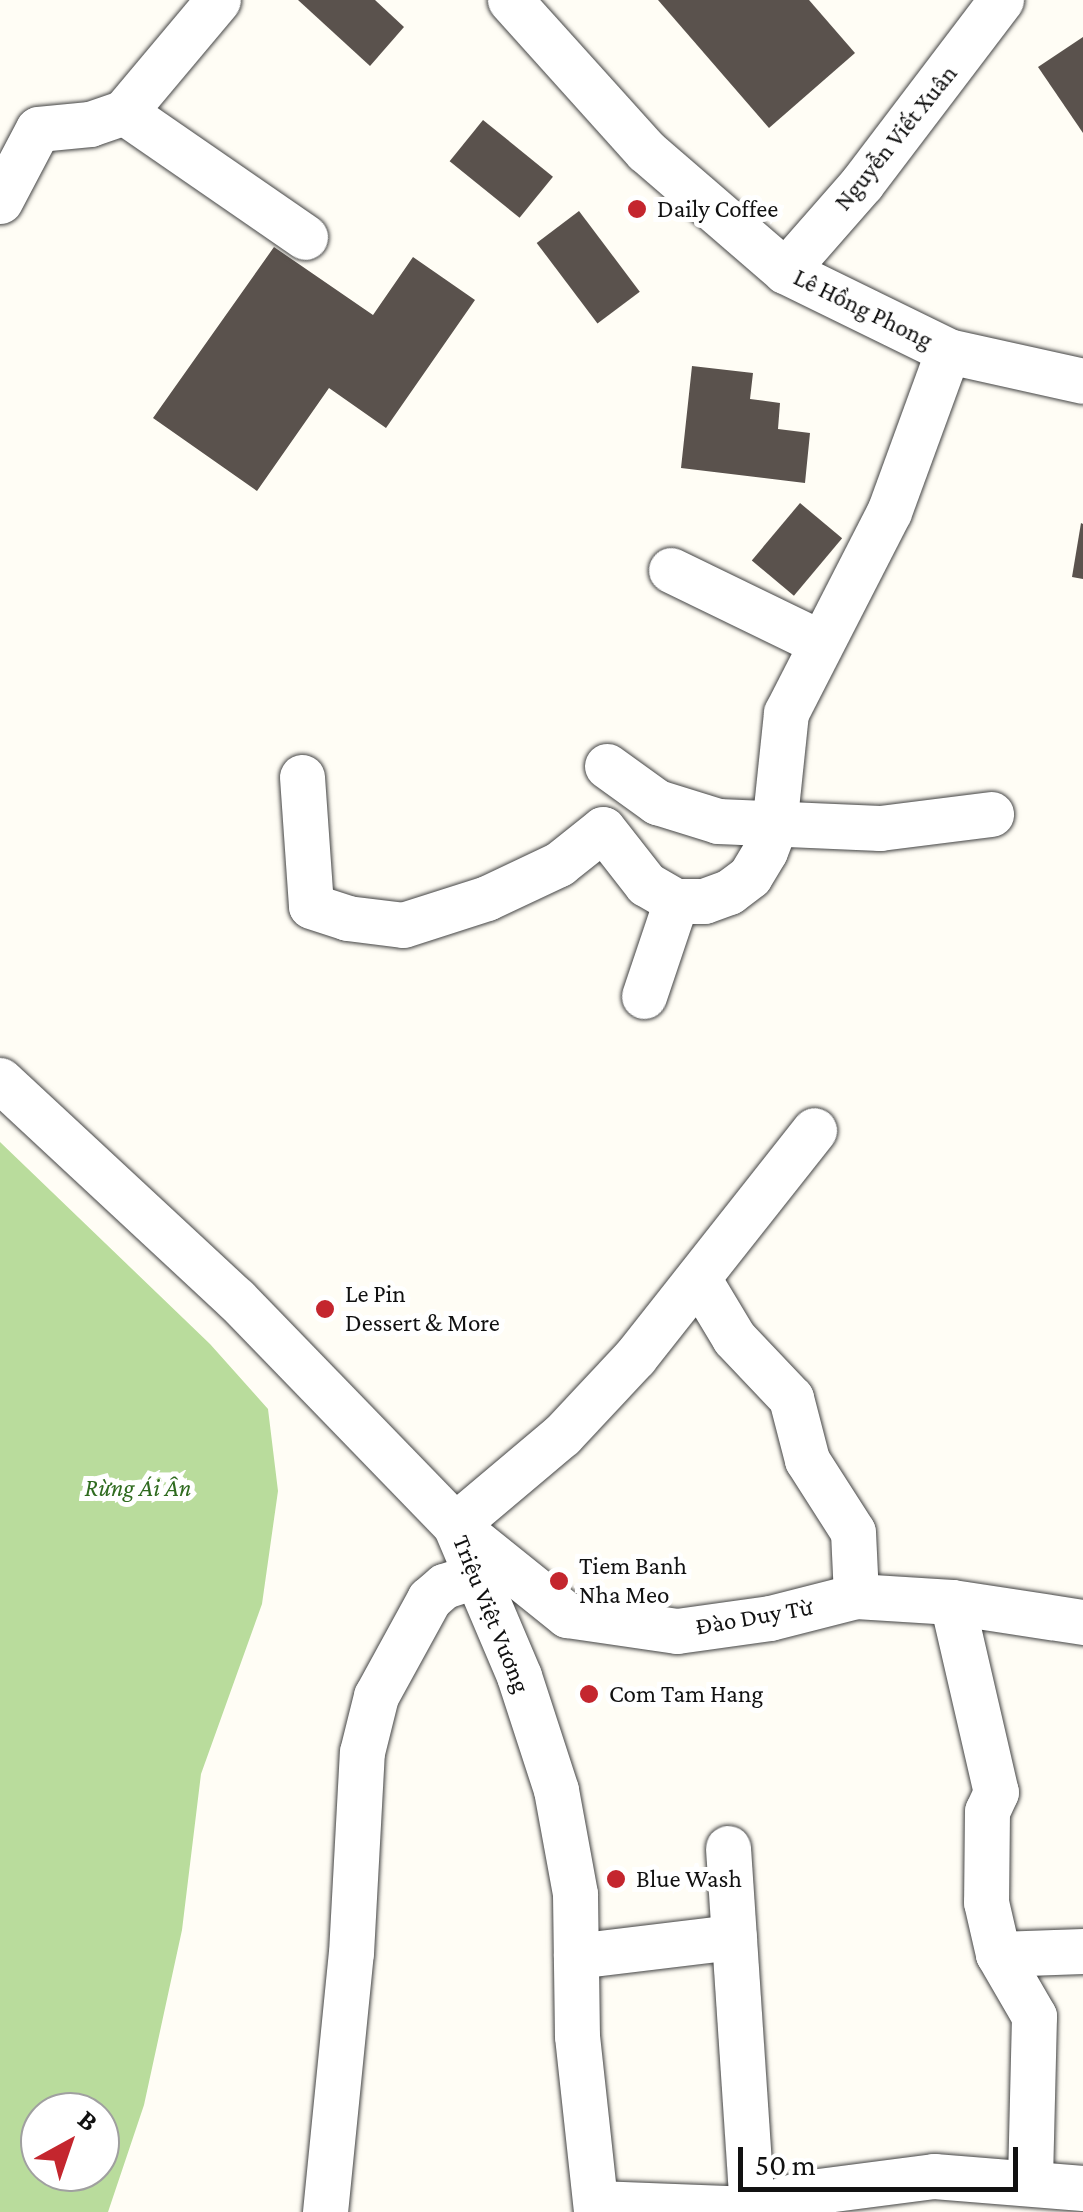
<!DOCTYPE html>
<html>
<head>
<meta charset="utf-8">
<style>
  body { margin:0 }
  #map { position:relative; width:1083px; height:2212px; overflow:hidden; background:#fffdf5; font-family:"Crimson Pro",serif }
  div>[style] { position:absolute }
  .forest>* { inset:0; background:#b9dc9c }
  .building>* { inset:0; background:#5a524d; transform-origin:0 0 }
  .roads { filter:drop-shadow(0 0 2px #444) drop-shadow(0 0 2px #444) }
  .minor>* { height:45px; margin:-22.5px; padding:0 22.5px; transform-origin:22.5px; border-radius:22.5px; background:#fff }
  .dots>* { width:28px; height:28px; translate:-50% -50%; box-sizing:border-box; border:5px solid #fff; border-radius:50% }
  span { translate:-50% -50%; white-space:nowrap; text-align:center; line-height:1.15; -webkit-text-stroke:10px #fff; paint-order:stroke }
  .street-label { font-size:25px; color:#111 }
  .poi-label { font-size:25px; color:#111 }
  .left { translate:0 -50%; text-align:left }
  .park-label { font-size:25px; color:#2f6b1f; font-style:italic }
  .north { position:absolute; left:20px; top:2092px; width:100px; height:100px; box-sizing:border-box; background:#fff; border:2px solid #a0a0a0; border-radius:50%; rotate:40deg; font-size:28px; font-weight:700; line-height:40px; text-align:center; color:#111 }
  .north::after { content:''; display:block; margin:auto; width:35px; height:45px; background:#c4262e; clip-path:polygon(50% 0,100% 100%,50% 72%,0 100%) }
  .scale { position:absolute; left:738px; top:2147px; width:280px; height:45px; box-sizing:border-box; border:5px solid #111; border-top:0; padding-left:12px; font-size:30px; line-height:35px; white-space:nowrap; color:#111; -webkit-text-stroke:8px #fff; paint-order:stroke }
</style>
</head>
<body>
<div id="map">
  <div class="forest">
    <div style="clip-path:polygon(evenodd,0 1142px,210px 1344px,268px 1409px,278px 1491px,262px 1604px,201px 1774px,182px 1930px,144px 2105px,108px 2212px,0 2212px,0 1142px,40px 2112px,100px 2112px,100px 2172px,40px 2172px,40px 2112px)"></div>
  </div>
  <div class="building">
    <div style="clip-path:polygon(298px 0,375px 0,404px 27px,370px 66px)"></div>
    <div style="clip-path:polygon(658px 0,809px 0,855px 53px,769px 128px)"></div>
    <div style="clip-path:polygon(1083px 37px,1083px 133px,1038px 67px)"></div>
    <div style="left:483px;top:120px;width:90px;height:53px;rotate:39deg"></div>
    <div style="left:579px;top:211px;width:101px;height:53px;rotate:53deg"></div>
    <div style="clip-path:polygon(274px 247px,373px 315px,413px 257px,475px 300px,386px 428px,329px 388px,257px 491px,153px 418px)"></div>
    <div style="clip-path:polygon(692px 366px,753px 373px,750px 399px,780px 403px,778px 429px,810px 433px,805px 483px,681px 468px)"></div>
    <div style="left:800px;top:503px;width:55px;height:75px;rotate:40deg"></div>
    <div style="clip-path:polygon(1081px 523px,1083px 524px,1083px 579px,1072px 577px)"></div>
  </div>
  <div class="roads">
    <div class="minor">
      <div style="left:510px;top:0;width:203px;rotate:48deg"></div>
      <div style="left:646px;top:151px;width:184px;rotate:40.8deg"></div>
      <div style="left:785px;top:271px;width:182px;rotate:26.1deg"></div>
      <div style="left:948px;top:351px;width:138px;rotate:12.5deg"></div>
      <div style="left:124px;top:112px;width:220px;rotate:34.6deg"></div>
      <div style="left:0;top:201px;width:81px;rotate:-62.2deg"></div>
      <div style="left:38px;top:129px;width:52px;rotate:-5.5deg"></div>
      <div style="left:90px;top:124px;width:36px;rotate:-19deg"></div>
      <div style="left:124px;top:112px;width:146px;rotate:-50deg"></div>
      <div style="left:785px;top:271px;width:117px;rotate:-48.8deg"></div>
      <div style="left:862px;top:183px;width:230px;rotate:-52.8deg"></div>
      <div style="left:671px;top:570px;width:165px;rotate:25.9deg"></div>
      <div style="left:607px;top:766px;width:62px;rotate:35.8deg"></div>
      <div style="left:657px;top:802px;width:64px;rotate:17.3deg"></div>
      <div style="left:718px;top:821px;width:162px;rotate:2.5deg"></div>
      <div style="left:880px;top:828px;width:112px;rotate:-7.2deg"></div>
      <div style="left:302px;top:777px;width:129px;rotate:86deg"></div>
      <div style="left:311px;top:906px;width:38px;rotate:18deg"></div>
      <div style="left:347px;top:918px;width:56px;rotate:7.1deg"></div>
      <div style="left:403px;top:925px;width:88px;rotate:-17.8deg"></div>
      <div style="left:487px;top:898px;width:80px;rotate:-25.3deg"></div>
      <div style="left:559px;top:864px;width:56px;rotate:-38.5deg"></div>
      <div style="left:603px;top:829px;width:70px;rotate:52deg"></div>
      <div style="left:646px;top:884px;width:34px;rotate:30deg"></div>
      <div style="left:676px;top:901px;width:28px"></div>
      <div style="left:704px;top:901px;width:27px;rotate:-20deg"></div>
      <div style="left:729px;top:892px;width:26px;rotate:-37deg"></div>
      <div style="left:750px;top:876px;width:29px;rotate:-59deg"></div>
      <div style="left:765px;top:851px;width:26px;rotate:-69deg"></div>
      <div style="left:774px;top:827px;width:115px;rotate:-84deg"></div>
      <div style="left:786px;top:713px;width:226px;rotate:-62.9deg"></div>
      <div style="left:889px;top:512px;width:171px;rotate:-69.9deg"></div>
      <div style="left:644px;top:996px;width:100px;rotate:-71.4deg"></div>
      <div style="left:0;top:1080px;width:322px;rotate:42.9deg"></div>
      <div style="left:236px;top:1299px;width:315px;rotate:45.9deg"></div>
      <div style="left:455px;top:1525px;width:164px;rotate:67deg"></div>
      <div style="left:519px;top:1676px;width:120px;rotate:72deg"></div>
      <div style="left:556px;top:1790px;width:106px;rotate:79.6deg"></div>
      <div style="left:575px;top:1894px;width:142px;rotate:89.2deg"></div>
      <div style="left:577px;top:2036px;width:177px;rotate:83.8deg"></div>
      <div style="left:698px;top:1278px;width:70px;rotate:59deg"></div>
      <div style="left:734px;top:1338px;width:83px;rotate:46.5deg"></div>
      <div style="left:791px;top:1398px;width:64px;rotate:75.5deg"></div>
      <div style="left:807px;top:1460px;width:85px;rotate:57.4deg"></div>
      <div style="left:853px;top:1532px;width:64px;rotate:87.3deg"></div>
      <div style="left:455px;top:1525px;width:144px;rotate:38.8deg"></div>
      <div style="left:567px;top:1615px;width:111px;rotate:8.3deg"></div>
      <div style="left:677px;top:1631px;width:94px;rotate:-8deg"></div>
      <div style="left:770px;top:1618px;width:89px;rotate:-14.3deg"></div>
      <div style="left:856px;top:1596px;width:96px;rotate:3.6deg"></div>
      <div style="left:952px;top:1602px;width:133px;rotate:8.7deg"></div>
      <div style="left:455px;top:1525px;width:140px;rotate:-40.1deg"></div>
      <div style="left:562px;top:1435px;width:107px;rotate:-46.9deg"></div>
      <div style="left:635px;top:1357px;width:289px;rotate:-51.7deg"></div>
      <div style="left:952px;top:1602px;width:195px;rotate:77deg"></div>
      <div style="left:996px;top:1792px;width:21px;rotate:115deg"></div>
      <div style="left:987px;top:1811px;width:91px;rotate:90.6deg"></div>
      <div style="left:986px;top:1902px;width:53px;rotate:77deg"></div>
      <div style="left:998px;top:1954px;width:72px;rotate:59.9deg"></div>
      <div style="left:1034px;top:2016px;width:167px;rotate:91.4deg"></div>
      <div style="left:728px;top:1848px;width:362px;rotate:86.2deg"></div>
      <div style="left:752px;top:2209px;width:53px;rotate:-17.4deg"></div>
      <div style="left:803px;top:2193px;width:132px;rotate:-7.4deg"></div>
      <div style="left:934px;top:2176px;width:149px;rotate:4.6deg"></div>
      <div style="left:998px;top:1954px;width:85px;rotate:-2deg"></div>
      <div style="left:576px;top:1956px;width:159px;rotate:-6.9deg"></div>
      <div style="left:596px;top:2203px;width:156px;rotate:2.2deg"></div>
      <div style="left:325px;top:2212px;width:260px;rotate:-84.3deg"></div>
      <div style="left:351px;top:1953px;width:201px;rotate:-86.9deg"></div>
      <div style="left:362px;top:1752px;width:58px;rotate:-76deg"></div>
      <div style="left:376px;top:1696px;width:111px;rotate:-61.3deg"></div>
      <div style="left:429px;top:1599px;width:20px;rotate:-41deg"></div>
      <div style="left:444px;top:1586px;width:33px;rotate:-18deg"></div>
    </div>
  </div>
  <div class="dots">
    <div style="left:637px;top:209px;background:#c4262e"></div>
    <div style="left:325px;top:1309px;background:#c4262e"></div>
    <div style="left:559px;top:1581px;background:#c4262e"></div>
    <div style="left:589px;top:1694px;background:#c4262e"></div>
    <div style="left:616px;top:1879px;background:#c4262e"></div>
  </div>
  <div class="street-label">
    <span style="left:896px;top:138px;rotate:-51deg">Nguyễn Viết Xuân</span>
    <span style="left:863px;top:309px;rotate:26deg">Lê Hồng Phong</span>
    <span style="left:491px;top:1614px;rotate:68deg">Triệu Việt Vương</span>
    <span style="left:754px;top:1617px;rotate:-10deg">Đào Duy Từ</span>
  </div>
  <div class="poi-label">
    <span class="left" style="left:657px;top:209px">Daily Coffee</span>
    <span class="left" style="left:345px;top:1309px">Le Pin<br>Dessert &amp; More</span>
    <span class="left" style="left:579px;top:1581px">Tiem Banh<br>Nha Meo</span>
    <span class="left" style="left:609px;top:1694px">Com Tam Hang</span>
    <span class="left" style="left:636px;top:1879px">Blue Wash</span>
  </div>
  <div class="park-label">
    <span style="left:138px;top:1488px">Rừng Ái Ân</span>
  </div>
  <div class="north">B</div>
  <div class="scale">50 m</div>
</div>
</body>
</html>
